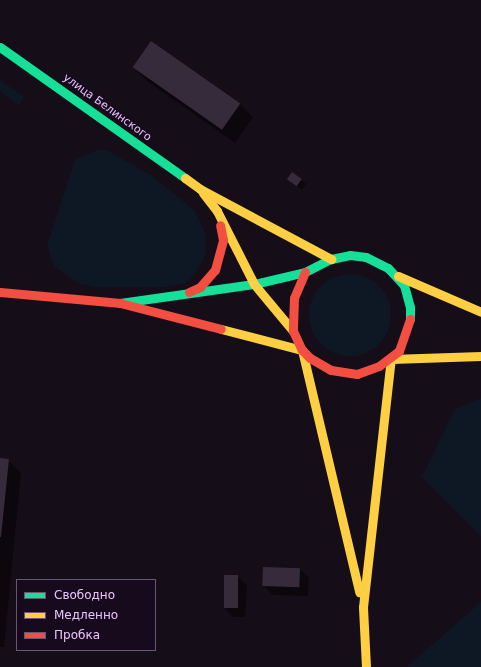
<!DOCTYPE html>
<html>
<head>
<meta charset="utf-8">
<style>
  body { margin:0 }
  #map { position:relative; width:481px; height:667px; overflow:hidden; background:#150e18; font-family:"DejaVu Sans",sans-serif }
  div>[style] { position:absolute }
  .green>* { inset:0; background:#0e1824 }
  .round { border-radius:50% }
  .shadow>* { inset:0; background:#0007; transform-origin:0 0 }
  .building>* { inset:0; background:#362b3b; transform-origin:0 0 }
  .fast>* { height:9px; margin:-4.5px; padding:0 4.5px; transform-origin:4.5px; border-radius:4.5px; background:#16e098 }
  .slow>* { height:9px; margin:-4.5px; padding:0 4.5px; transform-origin:4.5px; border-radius:4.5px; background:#ffcf43 }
  .jam>* { height:9px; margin:-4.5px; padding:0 4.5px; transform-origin:4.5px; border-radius:4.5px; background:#f24e42 }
  span { translate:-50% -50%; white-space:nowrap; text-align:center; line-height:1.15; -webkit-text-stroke:3px #170a1c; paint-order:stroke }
  .street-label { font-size:11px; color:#eac5ff }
  .legend { position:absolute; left:16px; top:579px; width:140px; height:72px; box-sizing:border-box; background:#170a1c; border:1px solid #6b5577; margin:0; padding:5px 7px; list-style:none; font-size:12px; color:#eac5ff }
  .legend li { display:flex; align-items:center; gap:8px; height:20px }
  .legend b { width:20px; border:1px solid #6b5577 }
</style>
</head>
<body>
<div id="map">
  <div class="green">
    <div style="clip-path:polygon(0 80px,24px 97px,19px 105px,0 91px)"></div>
    <div style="clip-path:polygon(97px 150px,107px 150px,152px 176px,195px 211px,206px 235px,205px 256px,196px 272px,185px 283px,165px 287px,96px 287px,80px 284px,54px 266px,47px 246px,75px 160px)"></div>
    <div class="round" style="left:309px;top:274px;width:82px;height:82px"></div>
    <div style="clip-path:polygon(481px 398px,481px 536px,422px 477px,455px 409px)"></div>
    <div style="clip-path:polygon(481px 602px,481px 667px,407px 667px)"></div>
  </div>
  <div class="shadow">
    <div style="clip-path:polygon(134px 68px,240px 104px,253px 117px,235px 143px,147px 81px)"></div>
    <div style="left:292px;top:173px;width:18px;height:7px;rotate:38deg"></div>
    <div style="clip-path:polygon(0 459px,8px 460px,21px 473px,4px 647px,0 647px)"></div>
    <div style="clip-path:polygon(264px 568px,300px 569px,309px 578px,308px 596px,273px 595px,264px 586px)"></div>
    <div style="clip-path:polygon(237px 576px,247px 585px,245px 617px,233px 617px,224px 608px)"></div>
  </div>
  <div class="building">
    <div style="left:151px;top:41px;width:109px;height:32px;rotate:35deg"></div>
    <div style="left:292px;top:172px;width:12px;height:9px;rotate:35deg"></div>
    <div style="clip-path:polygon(0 458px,9px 459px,1px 537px,0 537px)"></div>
    <div style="left:263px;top:567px;width:37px;height:19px;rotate:2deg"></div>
    <div style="left:224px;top:575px;width:14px;height:33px"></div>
  </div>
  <div class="fast">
    <div style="left:0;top:47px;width:227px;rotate:35.3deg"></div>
    <div style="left:120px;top:303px;width:135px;rotate:-8.1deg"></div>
    <div style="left:254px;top:284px;width:52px;rotate:-13.2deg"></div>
    <div style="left:305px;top:272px;width:29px;rotate:-27deg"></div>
    <div style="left:331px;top:259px;width:19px;rotate:-12deg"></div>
    <div style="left:350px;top:255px;width:16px;rotate:7deg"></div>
    <div style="left:366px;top:257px;width:25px;rotate:27deg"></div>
    <div style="left:388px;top:268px;width:23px;rotate:47deg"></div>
    <div style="left:404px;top:285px;width:23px;rotate:75deg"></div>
    <div style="left:410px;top:307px;width:12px;rotate:90deg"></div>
  </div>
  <div class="slow">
    <div style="left:185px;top:178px;width:19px;rotate:36deg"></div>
    <div style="left:200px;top:189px;width:149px;rotate:28.1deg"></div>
    <div style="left:203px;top:193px;width:23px;rotate:52deg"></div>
    <div style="left:217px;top:211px;width:82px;rotate:63.1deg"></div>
    <div style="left:254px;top:284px;width:61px;rotate:50.3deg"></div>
    <div style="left:398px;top:276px;width:90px;rotate:23.4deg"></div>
    <div style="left:221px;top:329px;width:84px;rotate:14.5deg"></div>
    <div style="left:302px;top:350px;width:249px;rotate:76.7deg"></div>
    <div style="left:391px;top:359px;width:90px;rotate:-1.9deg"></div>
    <div style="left:366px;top:667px;width:60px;rotate:-92.9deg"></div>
    <div style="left:363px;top:607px;width:250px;rotate:-83.6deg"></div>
  </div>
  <div class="jam">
    <div style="left:305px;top:272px;width:28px;rotate:113deg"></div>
    <div style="left:294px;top:298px;width:33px;rotate:92deg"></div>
    <div style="left:293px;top:331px;width:21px;rotate:65deg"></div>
    <div style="left:302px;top:350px;width:11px;rotate:45deg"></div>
    <div style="left:310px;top:358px;width:24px;rotate:30deg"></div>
    <div style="left:331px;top:370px;width:26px;rotate:9deg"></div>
    <div style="left:357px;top:374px;width:23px;rotate:-20deg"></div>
    <div style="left:379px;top:366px;width:25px;rotate:-37deg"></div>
    <div style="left:399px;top:351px;width:34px;rotate:-71deg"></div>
    <div style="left:0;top:292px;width:121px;rotate:5.2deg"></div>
    <div style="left:120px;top:303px;width:104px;rotate:14.4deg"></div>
    <div style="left:189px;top:292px;width:12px;rotate:-24deg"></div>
    <div style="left:200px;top:287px;width:23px;rotate:-49deg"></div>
    <div style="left:215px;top:270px;width:31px;rotate:-75deg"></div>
    <div style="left:223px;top:240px;width:15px;rotate:-101deg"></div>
  </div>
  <div class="street-label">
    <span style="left:107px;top:108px;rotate:36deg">улица Белинского</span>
  </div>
  <ul class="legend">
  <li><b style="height:5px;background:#16e098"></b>Свободно</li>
  <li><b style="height:5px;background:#ffcf43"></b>Медленно</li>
  <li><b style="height:5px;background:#f24e42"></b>Пробка</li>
  </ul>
</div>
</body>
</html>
